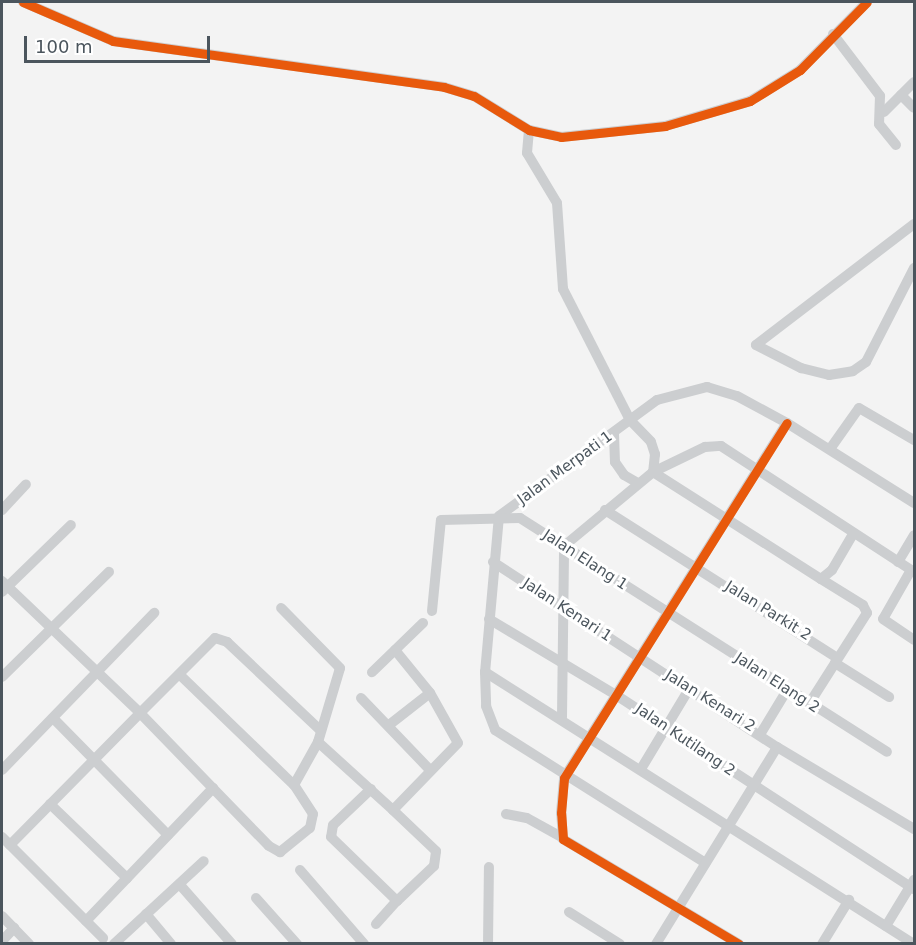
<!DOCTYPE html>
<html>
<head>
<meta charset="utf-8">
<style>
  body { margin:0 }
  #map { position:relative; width:916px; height:945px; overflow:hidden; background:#f3f3f3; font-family:"DejaVu Sans",sans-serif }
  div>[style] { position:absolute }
  .street>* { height:10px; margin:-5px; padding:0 5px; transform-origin:5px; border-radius:5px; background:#ccced0 }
  .cycleway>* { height:9px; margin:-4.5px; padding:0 4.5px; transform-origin:4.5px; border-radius:4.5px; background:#e8590c }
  span { translate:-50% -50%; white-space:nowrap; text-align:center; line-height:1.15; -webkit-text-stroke:6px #fff; paint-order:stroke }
  .street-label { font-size:15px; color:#4b555d }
  .frame { position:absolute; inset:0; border:3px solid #4b555d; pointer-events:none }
  .scale { position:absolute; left:24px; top:36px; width:186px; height:27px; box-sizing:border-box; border:3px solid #4b555d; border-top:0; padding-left:8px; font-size:18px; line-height:21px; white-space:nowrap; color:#4b555d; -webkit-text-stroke:4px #fff; paint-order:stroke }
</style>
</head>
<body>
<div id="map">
  <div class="street">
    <div style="left:23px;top:2px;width:98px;rotate:23.4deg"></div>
    <div style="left:113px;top:41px;width:334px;rotate:7.9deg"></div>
    <div style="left:444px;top:87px;width:31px;rotate:17deg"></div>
    <div style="left:474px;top:96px;width:65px;rotate:31.7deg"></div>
    <div style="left:529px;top:130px;width:33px;rotate:12deg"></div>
    <div style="left:561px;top:137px;width:105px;rotate:-6deg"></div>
    <div style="left:665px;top:126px;width:89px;rotate:-16.4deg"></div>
    <div style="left:750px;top:101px;width:59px;rotate:-31.8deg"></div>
    <div style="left:800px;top:70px;width:95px;rotate:-45.4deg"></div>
    <div style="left:833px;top:34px;width:78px;rotate:52.8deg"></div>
    <div style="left:880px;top:96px;width:28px;rotate:92deg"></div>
    <div style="left:879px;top:124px;width:27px;rotate:51deg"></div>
    <div style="left:901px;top:95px;width:18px;rotate:45deg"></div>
    <div style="left:884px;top:112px;width:42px;rotate:-45deg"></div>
    <div style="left:529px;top:130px;width:23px;rotate:95deg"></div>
    <div style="left:527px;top:153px;width:58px;rotate:59deg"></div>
    <div style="left:557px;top:203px;width:86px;rotate:86deg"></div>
    <div style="left:563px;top:289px;width:147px;rotate:62.9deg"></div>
    <div style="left:630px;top:420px;width:30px;rotate:46deg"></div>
    <div style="left:651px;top:442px;width:13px;rotate:72deg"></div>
    <div style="left:655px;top:454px;width:18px;rotate:96deg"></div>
    <div style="left:914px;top:224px;width:199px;rotate:142.6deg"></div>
    <div style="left:756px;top:345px;width:51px;rotate:27.1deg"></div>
    <div style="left:801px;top:368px;width:29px;rotate:14deg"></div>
    <div style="left:829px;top:375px;width:24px;rotate:-9deg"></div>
    <div style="left:853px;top:371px;width:16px;rotate:-35deg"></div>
    <div style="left:866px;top:362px;width:106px;rotate:-62.9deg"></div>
    <div style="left:614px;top:434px;width:28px;rotate:88deg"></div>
    <div style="left:615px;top:462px;width:16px;rotate:55deg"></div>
    <div style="left:624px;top:475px;width:16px;rotate:30deg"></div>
    <div style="left:830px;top:449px;width:50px;rotate:-54.7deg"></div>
    <div style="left:859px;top:408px;width:64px;rotate:30.2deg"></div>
    <div style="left:653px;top:472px;width:199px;rotate:32.5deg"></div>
    <div style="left:821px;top:579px;width:14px;rotate:-39deg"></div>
    <div style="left:832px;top:570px;width:42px;rotate:-59.7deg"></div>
    <div style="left:2px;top:510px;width:35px;rotate:-47deg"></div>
    <div style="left:605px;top:510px;width:274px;rotate:32.5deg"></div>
    <div style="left:499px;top:516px;width:196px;rotate:-36.3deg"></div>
    <div style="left:657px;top:400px;width:52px;rotate:-14.6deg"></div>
    <div style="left:707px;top:387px;width:31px;rotate:17deg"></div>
    <div style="left:737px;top:396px;width:57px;rotate:28.4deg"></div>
    <div style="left:787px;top:423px;width:150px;rotate:32.2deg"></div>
    <div style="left:499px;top:516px;width:157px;rotate:95.1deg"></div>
    <div style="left:485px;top:672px;width:34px;rotate:88deg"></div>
    <div style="left:486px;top:706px;width:26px;rotate:69deg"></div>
    <div style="left:495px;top:730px;width:249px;rotate:32.3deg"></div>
    <div style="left:493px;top:562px;width:339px;rotate:33.1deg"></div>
    <div style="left:898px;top:562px;width:31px;rotate:-59deg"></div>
    <div style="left:911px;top:570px;width:56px;rotate:119.7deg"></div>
    <div style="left:883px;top:619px;width:37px;rotate:34deg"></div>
    <div style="left:2px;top:581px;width:191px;rotate:43.7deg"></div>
    <div style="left:140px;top:713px;width:106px;rotate:-45deg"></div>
    <div style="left:215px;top:638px;width:13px;rotate:18deg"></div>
    <div style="left:227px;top:642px;width:129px;rotate:43.4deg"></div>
    <div style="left:2px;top:592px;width:96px;rotate:-44.2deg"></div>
    <div style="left:432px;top:611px;width:91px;rotate:-84.4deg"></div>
    <div style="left:441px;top:520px;width:79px;rotate:-1.5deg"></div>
    <div style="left:520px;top:518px;width:435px;rotate:32.5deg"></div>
    <div style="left:489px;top:619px;width:148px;rotate:30.9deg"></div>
    <div style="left:616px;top:695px;width:356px;rotate:33.1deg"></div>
    <div style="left:395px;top:650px;width:39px;rotate:-44deg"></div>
    <div style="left:835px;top:663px;width:64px;rotate:32.2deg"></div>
    <div style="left:485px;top:672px;width:508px;rotate:32.38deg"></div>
    <div style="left:180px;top:675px;width:158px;rotate:44deg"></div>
    <div style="left:294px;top:785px;width:49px;rotate:-60.8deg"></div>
    <div style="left:318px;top:742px;width:77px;rotate:-73.4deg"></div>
    <div style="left:340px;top:668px;width:84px;rotate:-134.5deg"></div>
    <div style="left:2px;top:677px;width:150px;rotate:-44.5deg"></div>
    <div style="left:361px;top:698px;width:100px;rotate:46.2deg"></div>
    <div style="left:809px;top:704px;width:108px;rotate:-57.5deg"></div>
    <div style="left:867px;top:613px;width:9px;rotate:-117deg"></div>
    <div style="left:863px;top:605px;width:49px;rotate:-148.2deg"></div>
    <div style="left:562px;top:717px;width:171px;rotate:-89.3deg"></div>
    <div style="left:564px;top:546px;width:116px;rotate:-39.7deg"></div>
    <div style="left:653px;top:472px;width:58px;rotate:-25.7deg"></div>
    <div style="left:705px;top:447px;width:16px;rotate:-4deg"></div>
    <div style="left:721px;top:446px;width:230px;rotate:33.1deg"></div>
    <div style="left:53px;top:718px;width:164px;rotate:45.5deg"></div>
    <div style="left:389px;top:725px;width:52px;rotate:-38deg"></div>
    <div style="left:761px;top:733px;width:50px;rotate:-58.8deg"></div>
    <div style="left:318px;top:742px;width:101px;rotate:42.2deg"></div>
    <div style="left:393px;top:810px;width:93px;rotate:-45.9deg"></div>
    <div style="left:458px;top:743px;width:57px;rotate:-119.2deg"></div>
    <div style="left:430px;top:693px;width:55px;rotate:-129.1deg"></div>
    <div style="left:395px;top:650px;width:32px;rotate:136deg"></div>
    <div style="left:641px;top:769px;width:93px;rotate:-59deg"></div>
    <div style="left:2px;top:770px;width:219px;rotate:-45.9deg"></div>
    <div style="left:371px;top:789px;width:52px;rotate:136.5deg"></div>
    <div style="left:333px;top:825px;width:12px;rotate:99deg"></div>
    <div style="left:331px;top:837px;width:92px;rotate:44.1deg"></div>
    <div style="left:397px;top:901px;width:51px;rotate:-43.4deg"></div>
    <div style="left:434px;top:866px;width:15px;rotate:-82deg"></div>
    <div style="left:436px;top:851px;width:59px;rotate:-136.4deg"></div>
    <div style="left:50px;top:804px;width:107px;rotate:43.9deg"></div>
    <div style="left:506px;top:814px;width:21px;rotate:11deg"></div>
    <div style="left:527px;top:818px;width:38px;rotate:29deg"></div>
    <div style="left:2px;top:837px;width:143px;rotate:45deg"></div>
    <div style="left:10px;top:845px;width:185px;rotate:-45.4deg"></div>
    <div style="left:140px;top:713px;width:185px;rotate:45.9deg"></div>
    <div style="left:269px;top:846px;width:13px;rotate:29deg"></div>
    <div style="left:280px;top:852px;width:38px;rotate:-39deg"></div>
    <div style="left:310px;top:828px;width:14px;rotate:-78deg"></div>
    <div style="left:313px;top:814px;width:35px;rotate:-123deg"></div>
    <div style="left:300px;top:870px;width:98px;rotate:49.1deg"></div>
    <div style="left:181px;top:886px;width:77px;rotate:48.7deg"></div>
    <div style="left:256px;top:898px;width:62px;rotate:48.3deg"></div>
    <div style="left:569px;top:912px;width:60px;rotate:32.1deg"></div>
    <div style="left:146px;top:914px;width:39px;rotate:50deg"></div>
    <div style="left:2px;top:916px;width:39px;rotate:46deg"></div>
    <div style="left:86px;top:921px;width:184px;rotate:-46.3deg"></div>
    <div style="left:376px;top:924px;width:31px;rotate:-48deg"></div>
    <div style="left:886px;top:926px;width:54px;rotate:-58.7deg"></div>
    <div style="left:2px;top:941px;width:18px;rotate:-47deg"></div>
    <div style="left:114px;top:944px;width:122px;rotate:-42.7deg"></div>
    <div style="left:488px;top:944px;width:77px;rotate:-89.3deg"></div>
    <div style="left:656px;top:944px;width:231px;rotate:-58.4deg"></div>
    <div style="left:777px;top:747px;width:160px;rotate:30.9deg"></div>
    <div style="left:739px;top:944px;width:205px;rotate:-149.2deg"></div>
    <div style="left:563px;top:839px;width:26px;rotate:-94deg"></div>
    <div style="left:561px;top:813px;width:35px;rotate:-85deg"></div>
    <div style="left:564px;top:778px;width:419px;rotate:-57.9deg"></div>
    <div style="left:822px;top:944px;width:52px;rotate:-58.5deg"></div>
  </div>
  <div class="cycleway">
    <div style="left:23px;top:2px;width:98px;rotate:23.4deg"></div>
    <div style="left:113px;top:41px;width:334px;rotate:7.9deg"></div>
    <div style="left:444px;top:87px;width:31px;rotate:17deg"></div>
    <div style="left:474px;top:96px;width:65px;rotate:31.7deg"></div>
    <div style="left:529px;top:130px;width:33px;rotate:12deg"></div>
    <div style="left:561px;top:137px;width:105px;rotate:-6deg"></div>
    <div style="left:665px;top:126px;width:89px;rotate:-16.4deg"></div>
    <div style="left:750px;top:101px;width:59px;rotate:-31.8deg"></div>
    <div style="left:800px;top:70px;width:95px;rotate:-45.4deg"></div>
    <div style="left:739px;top:944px;width:205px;rotate:-149.2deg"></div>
    <div style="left:563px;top:839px;width:26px;rotate:-94deg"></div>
    <div style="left:561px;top:813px;width:35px;rotate:-85deg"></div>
    <div style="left:564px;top:778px;width:419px;rotate:-57.9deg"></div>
  </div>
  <div class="street-label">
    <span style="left:565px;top:468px;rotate:-36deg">Jalan Merpati 1</span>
    <span style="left:585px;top:560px;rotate:33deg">Jalan Elang 1</span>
    <span style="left:567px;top:610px;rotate:33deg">Jalan Kenari 1</span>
    <span style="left:768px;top:611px;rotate:32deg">Jalan Parkit 2</span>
    <span style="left:777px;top:683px;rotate:33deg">Jalan Elang 2</span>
    <span style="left:710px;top:701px;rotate:32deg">Jalan Kenari 2</span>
    <span style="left:685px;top:740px;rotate:34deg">Jalan Kutilang 2</span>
  </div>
  <div class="frame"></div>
  <div class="scale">100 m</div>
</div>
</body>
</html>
